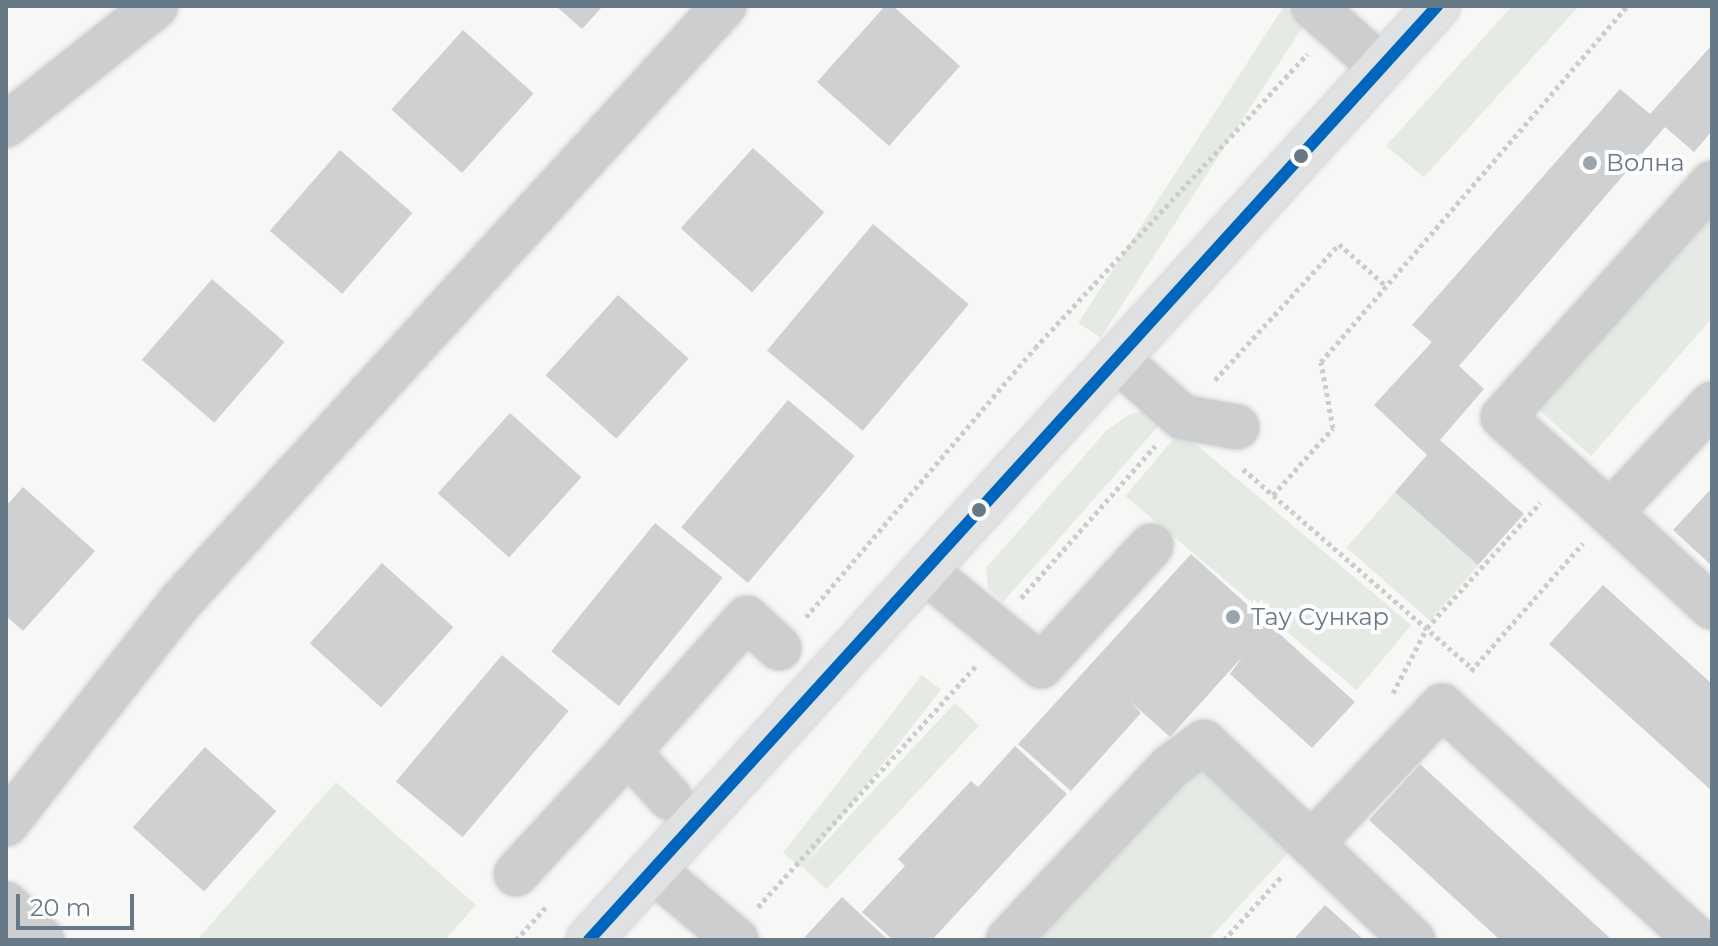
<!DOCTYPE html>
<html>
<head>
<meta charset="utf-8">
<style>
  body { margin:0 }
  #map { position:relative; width:1718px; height:946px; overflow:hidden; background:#f7f7f6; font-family:Montserrat,sans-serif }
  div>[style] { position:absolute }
  .green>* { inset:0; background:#e6eae4; transform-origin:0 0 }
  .building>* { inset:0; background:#cfd0d1; transform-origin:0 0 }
  .path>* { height:5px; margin-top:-2.5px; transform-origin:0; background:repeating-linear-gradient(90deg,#cbcccc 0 4px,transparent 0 8px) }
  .roads { filter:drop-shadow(0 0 2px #d3d3d4) drop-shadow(0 0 2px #d3d3d4) }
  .minor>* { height:44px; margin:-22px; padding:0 22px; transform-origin:22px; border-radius:22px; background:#cccecf }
  .major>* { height:44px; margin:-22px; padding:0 22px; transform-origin:22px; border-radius:22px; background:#e0e1e2 }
  .bus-1>* { height:12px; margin:-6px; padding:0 6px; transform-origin:6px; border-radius:6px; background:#0065bd }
  .dots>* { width:22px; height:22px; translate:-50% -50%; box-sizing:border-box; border:4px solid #fff; border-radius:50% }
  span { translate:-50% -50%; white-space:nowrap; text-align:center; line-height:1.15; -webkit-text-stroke:8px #fff; paint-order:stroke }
  .poi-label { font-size:24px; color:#677886 }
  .left { translate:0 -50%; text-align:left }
  .frame { position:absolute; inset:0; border:8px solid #677886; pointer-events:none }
  .scale { position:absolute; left:16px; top:894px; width:118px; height:36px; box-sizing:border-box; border:4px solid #677886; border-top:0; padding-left:10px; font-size:24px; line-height:28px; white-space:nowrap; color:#677886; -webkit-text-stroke:6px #fff; paint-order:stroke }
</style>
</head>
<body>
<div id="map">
  <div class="green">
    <div style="left:1284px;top:6px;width:27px;height:378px;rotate:33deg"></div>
    <div style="clip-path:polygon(1512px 6px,1579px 6px,1424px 177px,1386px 146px)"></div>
    <div style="clip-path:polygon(1712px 200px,1712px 318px,1591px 456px,1531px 403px)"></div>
    <div style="clip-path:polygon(1148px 411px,1162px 422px,1003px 602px,988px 588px,986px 568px,1106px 431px,1130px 414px)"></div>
    <div style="left:1180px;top:431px;width:302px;height:85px;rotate:40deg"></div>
    <div style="left:1395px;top:492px;width:111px;height:74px;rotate:41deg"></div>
    <div style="left:922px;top:675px;width:24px;height:226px;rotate:38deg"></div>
    <div style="left:955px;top:703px;width:33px;height:224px;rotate:43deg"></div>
    <div style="clip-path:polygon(1206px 753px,1301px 839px,1208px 940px,1034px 940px)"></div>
    <div style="clip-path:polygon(336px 782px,476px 905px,445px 940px,197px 940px)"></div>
  </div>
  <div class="building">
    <div style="clip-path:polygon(556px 6px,603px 6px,582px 29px)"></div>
    <div style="clip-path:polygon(885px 6px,893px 6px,960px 66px,889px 146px,817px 82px)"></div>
    <div style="left:463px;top:30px;width:95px;height:107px;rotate:42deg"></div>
    <div style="clip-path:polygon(1712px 45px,1712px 131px,1694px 152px,1665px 127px,1459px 366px,1484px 389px,1440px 440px,1524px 514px,1478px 565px,1395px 492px,1427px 455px,1374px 405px,1432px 342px,1412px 325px,1620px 89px,1650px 114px)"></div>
    <div style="left:753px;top:148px;width:96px;height:108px;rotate:42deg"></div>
    <div style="left:340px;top:150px;width:96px;height:107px;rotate:41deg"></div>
    <div style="left:873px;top:224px;width:125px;height:165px;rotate:40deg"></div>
    <div style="left:212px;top:279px;width:96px;height:107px;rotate:41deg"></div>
    <div style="left:618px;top:295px;width:95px;height:108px;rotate:42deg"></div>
    <div style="left:788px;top:400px;width:87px;height:166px;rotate:40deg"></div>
    <div style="left:510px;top:413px;width:96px;height:108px;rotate:42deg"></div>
    <div style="clip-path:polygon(23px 487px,95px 551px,23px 631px,6px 616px,6px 506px)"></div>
    <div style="clip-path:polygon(1712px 488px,1712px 566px,1673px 530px)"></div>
    <div style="left:655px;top:523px;width:87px;height:165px;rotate:39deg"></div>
    <div style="clip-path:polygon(1191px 554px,1355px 702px,1312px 748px,1230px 674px,1243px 656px,1170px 737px,1130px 701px,1141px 713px,1071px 791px,1018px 744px)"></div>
    <div style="left:382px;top:563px;width:96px;height:108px;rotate:42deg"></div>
    <div style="clip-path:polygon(1603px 585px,1712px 684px,1712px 791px,1549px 644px)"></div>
    <div style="left:502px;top:655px;width:87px;height:165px;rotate:40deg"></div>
    <div style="clip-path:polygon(1015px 746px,1067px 794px,932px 940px,893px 940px,862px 912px,905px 866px,898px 859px,971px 781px,978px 787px)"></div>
    <div style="left:205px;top:747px;width:96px;height:108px;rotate:42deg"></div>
    <div style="clip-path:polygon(1420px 764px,1612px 940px,1500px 940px,1369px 820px)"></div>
    <div style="clip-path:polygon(842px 897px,888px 940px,802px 940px)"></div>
    <div style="clip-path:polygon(1325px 905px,1364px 940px,1293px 940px)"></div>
  </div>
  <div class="path">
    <div style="left:1215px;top:380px;width:184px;rotate:-47.6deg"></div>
    <div style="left:1339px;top:244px;width:63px;rotate:41.8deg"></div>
    <div style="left:1243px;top:469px;width:305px;rotate:41deg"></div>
    <div style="left:1273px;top:495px;width:90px;rotate:-48.2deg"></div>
    <div style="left:1333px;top:428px;width:67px;rotate:-100.3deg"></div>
    <div style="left:1321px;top:362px;width:469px;rotate:-49.3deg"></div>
    <div style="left:1021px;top:598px;width:203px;rotate:-48.6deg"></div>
    <div style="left:806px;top:617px;width:353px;rotate:-49.6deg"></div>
    <div style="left:1035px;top:348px;width:401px;rotate:-47.2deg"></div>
    <div style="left:1471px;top:671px;width:170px;rotate:-48.8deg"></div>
    <div style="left:1393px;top:693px;width:73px;rotate:-62.4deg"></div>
    <div style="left:1427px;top:628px;width:169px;rotate:-47.9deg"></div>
    <div style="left:758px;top:907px;width:326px;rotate:-47.9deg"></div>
    <div style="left:516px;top:940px;width:45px;rotate:-47.7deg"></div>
    <div style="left:1224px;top:940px;width:88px;rotate:-47.8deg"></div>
  </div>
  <div class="roads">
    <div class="minor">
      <div style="left:1313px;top:6px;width:91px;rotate:41.9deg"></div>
      <div style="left:6px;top:125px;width:191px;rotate:-38.4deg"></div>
      <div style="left:1117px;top:359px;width:87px;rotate:41.7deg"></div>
      <div style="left:1182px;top:417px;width:56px;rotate:10.3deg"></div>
      <div style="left:1712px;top:404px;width:149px;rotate:133.1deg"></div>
      <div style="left:1610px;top:513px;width:139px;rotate:42.7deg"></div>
      <div style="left:1610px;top:513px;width:144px;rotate:-138.1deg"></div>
      <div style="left:1503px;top:417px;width:314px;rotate:-48.2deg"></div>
      <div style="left:925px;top:571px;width:150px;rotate:39.3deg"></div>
      <div style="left:1041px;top:666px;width:163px;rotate:-47.5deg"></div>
      <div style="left:628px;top:752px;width:179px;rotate:-48.4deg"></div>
      <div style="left:747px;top:618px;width:44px;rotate:43.2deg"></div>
      <div style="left:6px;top:824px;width:283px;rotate:-51.9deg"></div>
      <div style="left:181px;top:601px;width:806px;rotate:-47.62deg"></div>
      <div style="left:1312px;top:843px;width:189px;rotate:-46.5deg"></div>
      <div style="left:1442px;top:706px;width:346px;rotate:42.5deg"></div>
      <div style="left:653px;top:870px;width:109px;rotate:40.1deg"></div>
      <div style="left:516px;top:874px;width:166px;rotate:-47.4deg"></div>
      <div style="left:628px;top:752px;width:62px;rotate:47.6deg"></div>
      <div style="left:6px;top:904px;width:51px;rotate:45deg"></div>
      <div style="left:1008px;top:940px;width:237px;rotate:-46.9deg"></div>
      <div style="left:1170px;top:767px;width:42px;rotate:-36.3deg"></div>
      <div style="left:1204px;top:742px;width:288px;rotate:43.5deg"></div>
    </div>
    <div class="major">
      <div style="left:589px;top:940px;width:1262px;rotate:-47.76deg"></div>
    </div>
  </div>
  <div class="bus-1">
    <div style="left:589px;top:940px;width:1262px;rotate:-47.76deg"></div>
  </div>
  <div class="dots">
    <div style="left:1301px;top:156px;background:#677886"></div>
    <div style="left:1590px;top:163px;background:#99a4ad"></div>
    <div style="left:979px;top:510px;background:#677886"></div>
    <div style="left:1233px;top:617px;background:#99a4ad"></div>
  </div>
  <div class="poi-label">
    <span class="left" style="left:1606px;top:163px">Волна</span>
    <span class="left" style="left:1251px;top:617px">Тау Сункар</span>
  </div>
  <div class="frame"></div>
  <div class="scale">20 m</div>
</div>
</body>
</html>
